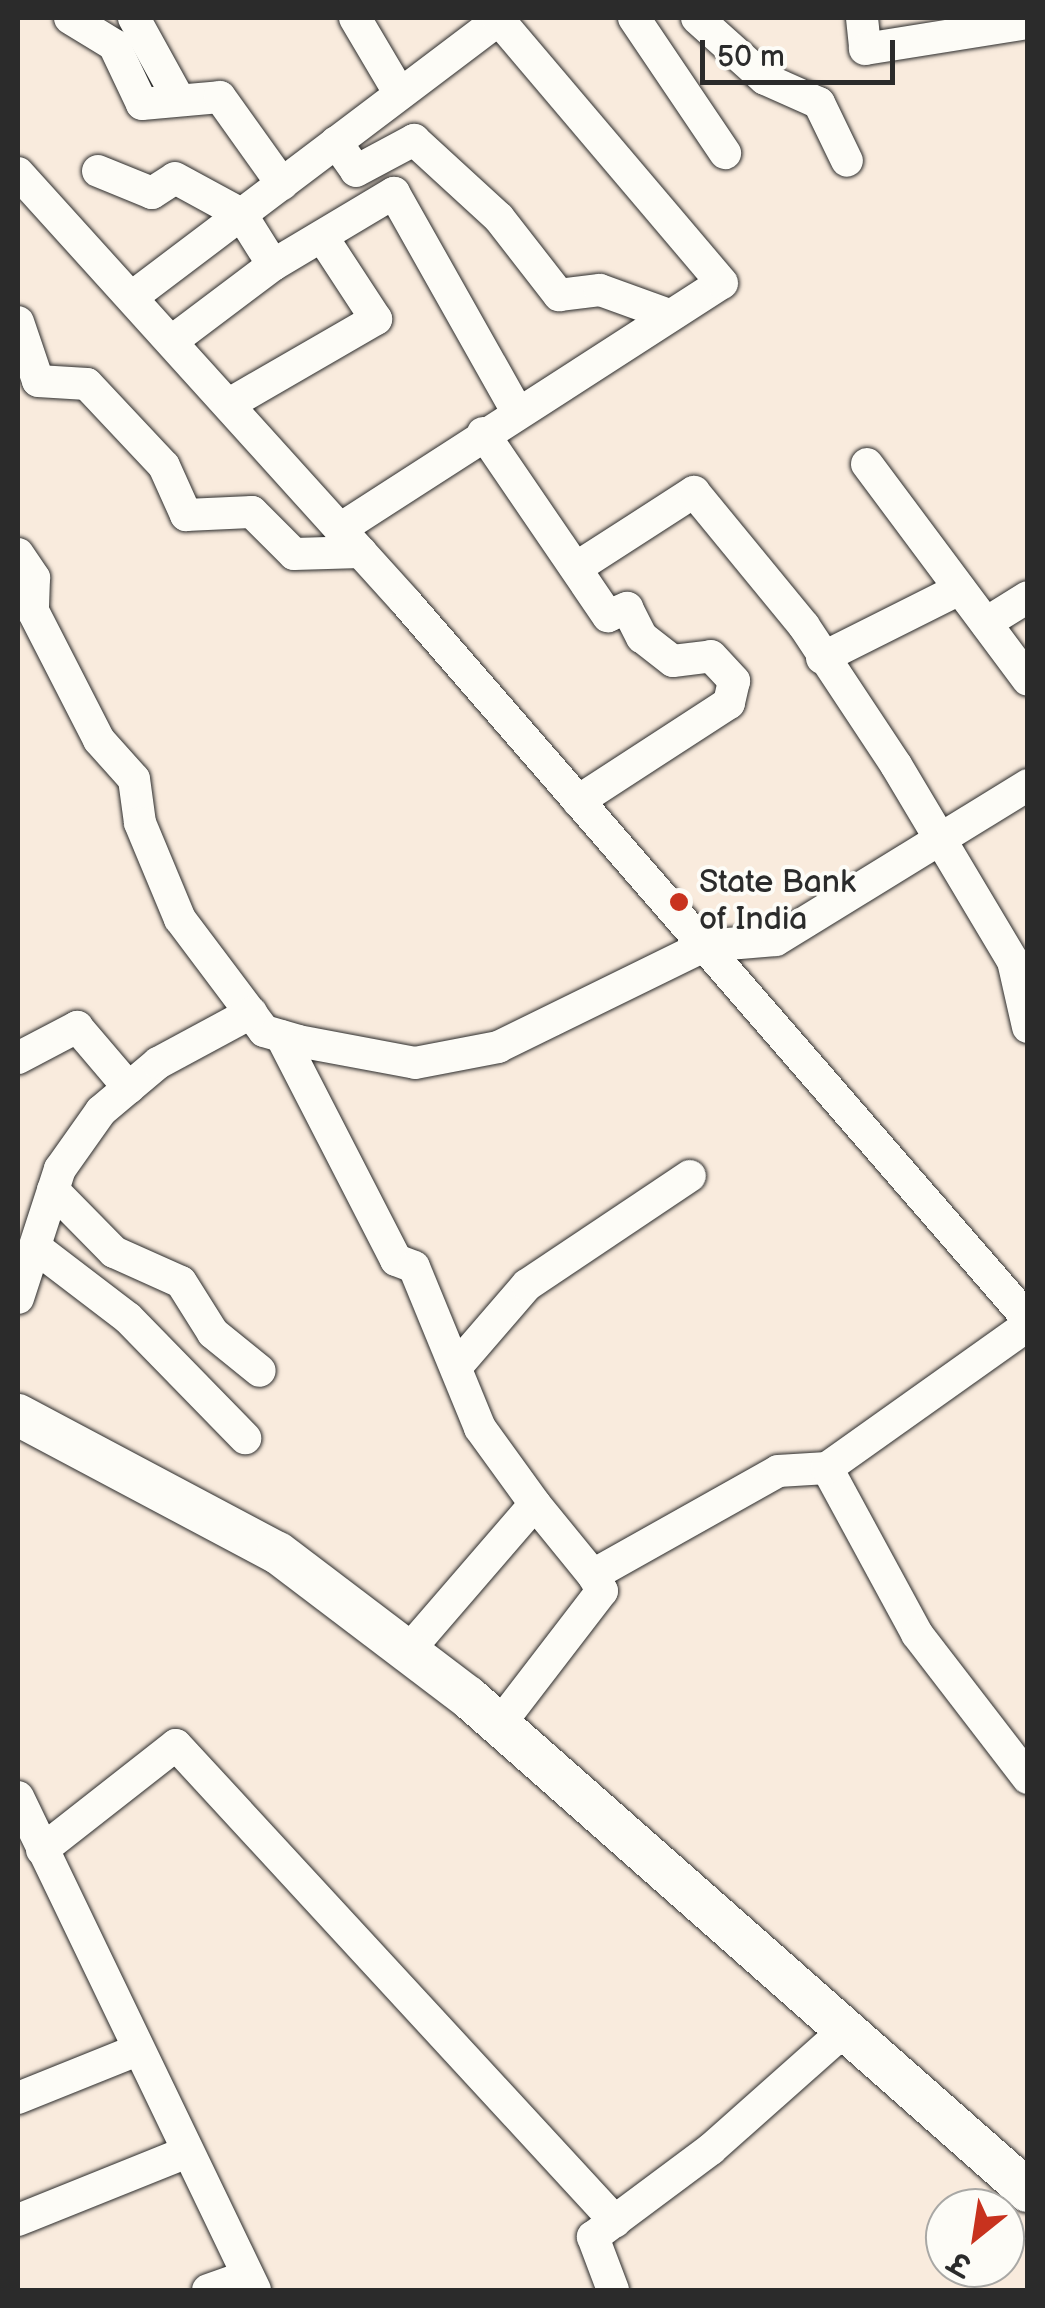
<!DOCTYPE html>
<html>
<head>
<meta charset="utf-8">
<style>
  body { margin:0 }
  #map { position:relative; width:1045px; height:2308px; overflow:hidden; background:#f9ebdd; font-family:"Balsamiq Sans","Playpen Sans Deva",sans-serif }
  div>[style] { position:absolute }
  .roads { filter:drop-shadow(0 0 2px #2b2b2b) drop-shadow(0 0 2px #2b2b2b) }
  .minor>* { height:32px; margin:-16px; padding:0 16px; transform-origin:16px; border-radius:16px; background:#fdfcf7 }
  .major>* { height:42px; margin:-21px; padding:0 21px; transform-origin:21px; border-radius:21px; background:#fdfcf7 }
  .dots>* { width:28px; height:28px; translate:-50% -50%; box-sizing:border-box; border:5px solid #fdfcf7; border-radius:50% }
  span { translate:-50% -50%; white-space:nowrap; text-align:center; line-height:1.15; -webkit-text-stroke:8px #fdfcf7; paint-order:stroke }
  .poi-label { font-size:32px; color:#2b2b2b }
  .left { translate:0 -50%; text-align:left }
  .frame { position:absolute; inset:0; border:20px solid #2b2b2b; pointer-events:none }
  .north { position:absolute; left:925px; top:2188px; width:100px; height:100px; box-sizing:border-box; background:#fdfcf7; border:2px solid #a9a8a5; border-radius:50%; rotate:210deg; font-size:28px; font-weight:700; line-height:40px; text-align:center; color:#2b2b2b }
  .north::after { content:''; display:block; margin:auto; width:35px; height:45px; background:#c8321e; clip-path:polygon(50% 0,100% 100%,50% 72%,0 100%) }
  .scale { position:absolute; left:700px; top:40px; width:195px; height:45px; box-sizing:border-box; border:5px solid #2b2b2b; border-top:0; padding-left:12px; font-size:30px; line-height:35px; white-space:nowrap; color:#2b2b2b; -webkit-text-stroke:8px #fdfcf7; paint-order:stroke }
</style>
</head>
<body>
<div id="map">
  <div class="roads">
    <div class="minor">
      <div style="left:70px;top:18px;width:52px;rotate:31.5deg"></div>
      <div style="left:114px;top:45px;width:65px;rotate:64.6deg"></div>
      <div style="left:142px;top:104px;width:78px;rotate:-5.1deg"></div>
      <div style="left:220px;top:97px;width:107px;rotate:54.5deg"></div>
      <div style="left:134px;top:18px;width:89px;rotate:61.1deg"></div>
      <div style="left:355px;top:18px;width:88px;rotate:59.4deg"></div>
      <div style="left:634px;top:18px;width:163px;rotate:56deg"></div>
      <div style="left:697px;top:18px;width:91px;rotate:41.9deg"></div>
      <div style="left:765px;top:79px;width:59px;rotate:24deg"></div>
      <div style="left:819px;top:103px;width:64px;rotate:64.2deg"></div>
      <div style="left:862px;top:18px;width:31px;rotate:84deg"></div>
      <div style="left:865px;top:49px;width:165px;rotate:-9.1deg"></div>
      <div style="left:336px;top:142px;width:35px;rotate:55deg"></div>
      <div style="left:356px;top:171px;width:66px;rotate:-28.1deg"></div>
      <div style="left:414px;top:140px;width:115px;rotate:42.5deg"></div>
      <div style="left:499px;top:218px;width:98px;rotate:52.1deg"></div>
      <div style="left:559px;top:295px;width:41px;rotate:-7deg"></div>
      <div style="left:600px;top:290px;width:73px;rotate:19.9deg"></div>
      <div style="left:98px;top:171px;width:58px;rotate:22.2deg"></div>
      <div style="left:152px;top:193px;width:27px;rotate:-33deg"></div>
      <div style="left:175px;top:178px;width:75px;rotate:28.6deg"></div>
      <div style="left:241px;top:214px;width:60px;rotate:57.9deg"></div>
      <div style="left:273px;top:265px;width:126px;rotate:143deg"></div>
      <div style="left:18px;top:173px;width:577px;rotate:47.88deg"></div>
      <div style="left:405px;top:601px;width:951px;rotate:49.05deg"></div>
      <div style="left:273px;top:265px;width:141px;rotate:-30.8deg"></div>
      <div style="left:394px;top:193px;width:250px;rotate:60.6deg"></div>
      <div style="left:132px;top:297px;width:463px;rotate:-37.1deg"></div>
      <div style="left:18px;top:322px;width:62px;rotate:71.3deg"></div>
      <div style="left:38px;top:381px;width:49px;rotate:3.5deg"></div>
      <div style="left:87px;top:384px;width:112px;rotate:46.8deg"></div>
      <div style="left:164px;top:466px;width:54px;rotate:65.8deg"></div>
      <div style="left:186px;top:515px;width:66px;rotate:-2.6deg"></div>
      <div style="left:252px;top:512px;width:59px;rotate:45deg"></div>
      <div style="left:294px;top:554px;width:67px;rotate:-1.7deg"></div>
      <div style="left:229px;top:404px;width:170px;rotate:-30deg"></div>
      <div style="left:376px;top:319px;width:97px;rotate:-123.2deg"></div>
      <div style="left:483px;top:433px;width:222px;rotate:55.7deg"></div>
      <div style="left:608px;top:616px;width:21px;rotate:-23deg"></div>
      <div style="left:627px;top:608px;width:33px;rotate:63deg"></div>
      <div style="left:642px;top:637px;width:39px;rotate:38deg"></div>
      <div style="left:673px;top:661px;width:38px;rotate:-7deg"></div>
      <div style="left:711px;top:656px;width:34px;rotate:47deg"></div>
      <div style="left:734px;top:681px;width:23px;rotate:103deg"></div>
      <div style="left:729px;top:703px;width:180px;rotate:147deg"></div>
      <div style="left:867px;top:464px;width:269px;rotate:53.3deg"></div>
      <div style="left:340px;top:529px;width:454px;rotate:-32.8deg"></div>
      <div style="left:722px;top:283px;width:346px;rotate:-130.3deg"></div>
      <div style="left:18px;top:554px;width:29px;rotate:56deg"></div>
      <div style="left:34px;top:578px;width:33px;rotate:92deg"></div>
      <div style="left:33px;top:611px;width:145px;rotate:62.9deg"></div>
      <div style="left:99px;top:740px;width:52px;rotate:48.1deg"></div>
      <div style="left:134px;top:779px;width:44px;rotate:82.2deg"></div>
      <div style="left:140px;top:823px;width:104px;rotate:67.4deg"></div>
      <div style="left:180px;top:919px;width:140px;rotate:53.1deg"></div>
      <div style="left:264px;top:1031px;width:35px;rotate:16deg"></div>
      <div style="left:298px;top:1041px;width:119px;rotate:10.6deg"></div>
      <div style="left:415px;top:1063px;width:85px;rotate:-10.9deg"></div>
      <div style="left:498px;top:1047px;width:229px;rotate:-26.1deg"></div>
      <div style="left:704px;top:946px;width:72px;rotate:-4.8deg"></div>
      <div style="left:776px;top:940px;width:296px;rotate:-31.6deg"></div>
      <div style="left:579px;top:566px;width:137px;rotate:-32.8deg"></div>
      <div style="left:694px;top:492px;width:173px;rotate:50.6deg"></div>
      <div style="left:804px;top:626px;width:167px;rotate:56.5deg"></div>
      <div style="left:896px;top:765px;width:228px;rotate:59.2deg"></div>
      <div style="left:1013px;top:961px;width:68px;rotate:77.2deg"></div>
      <div style="left:986px;top:623px;width:49px;rotate:-31.8deg"></div>
      <div style="left:822px;top:658px;width:154px;rotate:-26.6deg"></div>
      <div style="left:281px;top:1036px;width:252px;rotate:62.8deg"></div>
      <div style="left:396px;top:1260px;width:19px;rotate:21deg"></div>
      <div style="left:414px;top:1267px;width:174px;rotate:67.7deg"></div>
      <div style="left:480px;top:1428px;width:94px;rotate:54.1deg"></div>
      <div style="left:18px;top:1058px;width:67px;rotate:-27.7deg"></div>
      <div style="left:77px;top:1027px;width:80px;rotate:49.6deg"></div>
      <div style="left:53px;top:1190px;width:87px;rotate:45.5deg"></div>
      <div style="left:114px;top:1252px;width:73px;rotate:24.1deg"></div>
      <div style="left:181px;top:1282px;width:60px;rotate:57.9deg"></div>
      <div style="left:213px;top:1333px;width:60px;rotate:39deg"></div>
      <div style="left:35px;top:1247px;width:117px;rotate:37.4deg"></div>
      <div style="left:128px;top:1318px;width:168px;rotate:45.7deg"></div>
      <div style="left:18px;top:1298px;width:136px;rotate:-72deg"></div>
      <div style="left:60px;top:1169px;width:71px;rotate:-54.7deg"></div>
      <div style="left:101px;top:1111px;width:75px;rotate:-40.1deg"></div>
      <div style="left:158px;top:1063px;width:106px;rotate:-28.3deg"></div>
      <div style="left:457px;top:1366px;width:107px;rotate:-49.2deg"></div>
      <div style="left:527px;top:1285px;width:196px;rotate:-33.8deg"></div>
      <div style="left:827px;top:1468px;width:189px;rotate:61.5deg"></div>
      <div style="left:917px;top:1634px;width:182px;rotate:52.4deg"></div>
      <div style="left:408px;top:1651px;width:194px;rotate:-49.2deg"></div>
      <div style="left:535px;top:1504px;width:92px;rotate:50.8deg"></div>
      <div style="left:499px;top:1725px;width:169px;rotate:-52.5deg"></div>
      <div style="left:602px;top:1591px;width:18px;rotate:-119deg"></div>
      <div style="left:593px;top:1575px;width:212px;rotate:-29.3deg"></div>
      <div style="left:778px;top:1471px;width:49px;rotate:-3.5deg"></div>
      <div style="left:827px;top:1468px;width:247px;rotate:-35.4deg"></div>
      <div style="left:18px;top:1797px;width:547px;rotate:64.32deg"></div>
      <div style="left:42px;top:1850px;width:170px;rotate:-38.1deg"></div>
      <div style="left:176px;top:1745px;width:648px;rotate:47.32deg"></div>
      <div style="left:18px;top:2098px;width:126px;rotate:-21.9deg"></div>
      <div style="left:18px;top:2220px;width:182px;rotate:-21.9deg"></div>
      <div style="left:208px;top:2290px;width:42px;rotate:-19.3deg"></div>
      <div style="left:613px;top:2290px;width:57px;rotate:-110.7deg"></div>
      <div style="left:593px;top:2237px;width:147px;rotate:-36.7deg"></div>
      <div style="left:711px;top:2149px;width:179px;rotate:-41.6deg"></div>
    </div>
    <div class="major">
      <div style="left:18px;top:1415px;width:294px;rotate:28deg"></div>
      <div style="left:278px;top:1553px;width:238px;rotate:37.2deg"></div>
      <div style="left:468px;top:1697px;width:747px;rotate:41.42deg"></div>
    </div>
  </div>
  <div class="dots">
    <div style="left:679px;top:902px;background:#c8321e"></div>
  </div>
  <div class="poi-label">
    <span class="left" style="left:699px;top:902px">State Bank<br>of India</span>
  </div>
  <div class="frame"></div>
  <div class="north">उ</div>
  <div class="scale">50 m</div>
</div>
</body>
</html>
